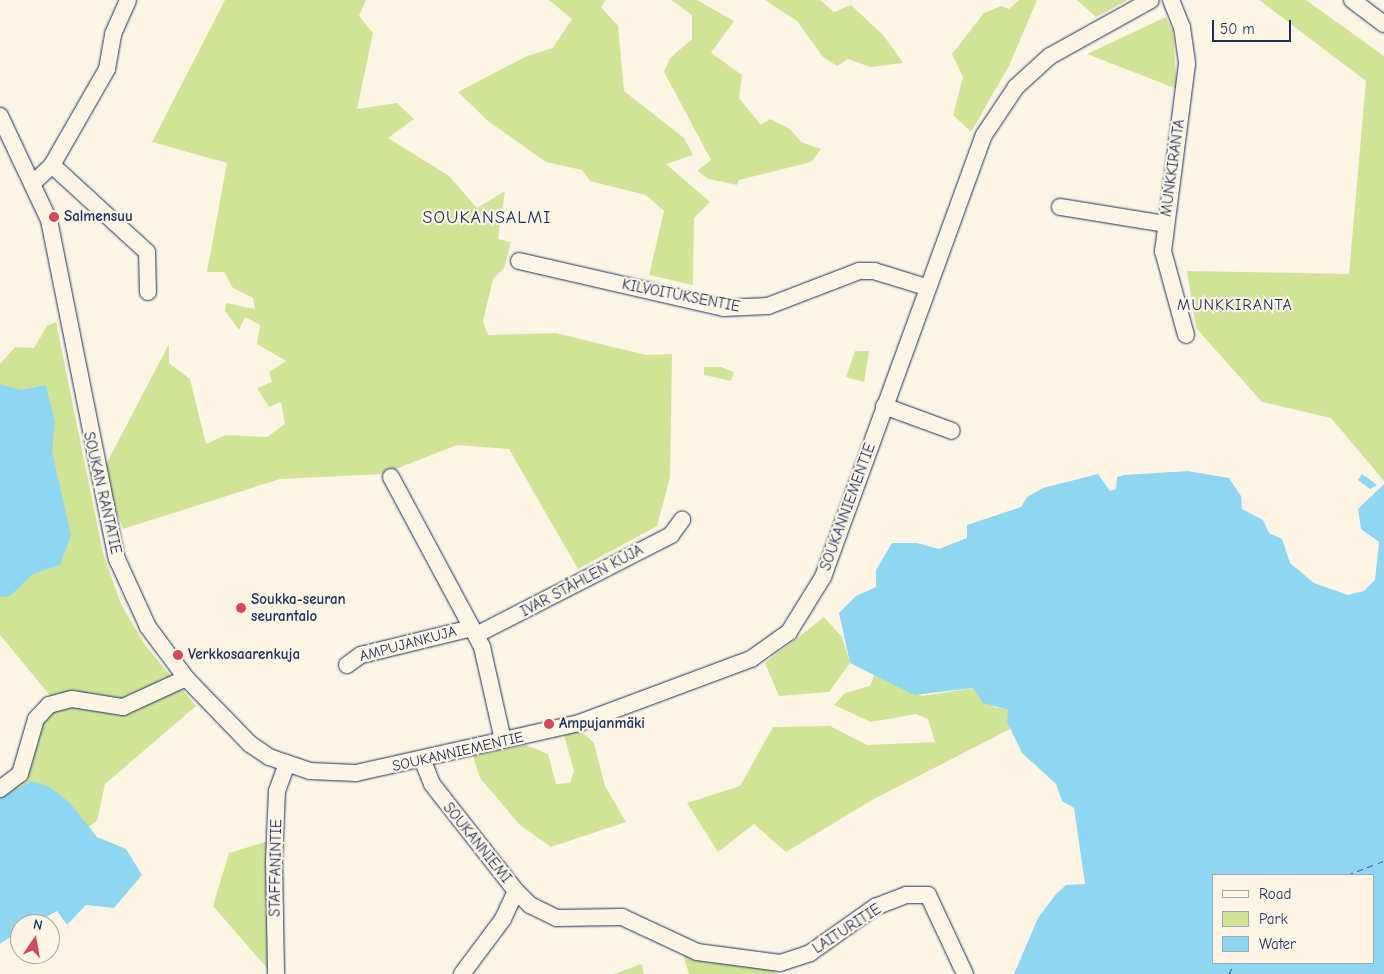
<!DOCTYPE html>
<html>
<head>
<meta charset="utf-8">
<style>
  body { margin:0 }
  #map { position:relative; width:1384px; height:974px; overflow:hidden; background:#fcf5e5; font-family:"Comic Neue",sans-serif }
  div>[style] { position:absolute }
  .green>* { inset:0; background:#d1e397 }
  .water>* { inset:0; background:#8fd7f1 }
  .ferry>* { height:1px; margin-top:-0.5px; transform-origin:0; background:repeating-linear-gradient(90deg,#385983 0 6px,transparent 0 11px) }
  .roads { filter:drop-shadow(0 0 1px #1b2f5e) drop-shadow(0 0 1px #1b2f5e) }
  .minor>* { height:16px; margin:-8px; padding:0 8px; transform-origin:8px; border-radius:8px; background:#fcf5e5 }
  .dots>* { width:14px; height:14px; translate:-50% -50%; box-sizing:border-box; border:2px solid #fcf5e5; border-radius:50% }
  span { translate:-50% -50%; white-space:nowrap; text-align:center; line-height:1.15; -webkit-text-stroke:4.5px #fcf5e5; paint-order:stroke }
  .street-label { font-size:15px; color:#1b2f5e }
  .poi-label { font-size:15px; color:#1b2f5e; font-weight:700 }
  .left { translate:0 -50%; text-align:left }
  .neighbourhood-label { font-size:16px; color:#1b2f5e; letter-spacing:1px }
  .quarter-label { font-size:18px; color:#1b2f5e; letter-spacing:1px }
  .legend { position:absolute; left:1212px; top:874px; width:162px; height:90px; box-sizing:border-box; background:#fcf5e5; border:1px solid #a2a6af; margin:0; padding:6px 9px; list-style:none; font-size:15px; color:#1b2f5e }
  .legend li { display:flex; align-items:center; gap:10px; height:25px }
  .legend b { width:25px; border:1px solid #a2a6af }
  .north { position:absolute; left:10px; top:914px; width:50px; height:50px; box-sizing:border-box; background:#fcf5e5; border:1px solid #a2a6af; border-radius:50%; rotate:12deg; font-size:14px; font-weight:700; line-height:20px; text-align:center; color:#1b2f5e }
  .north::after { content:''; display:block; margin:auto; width:18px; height:22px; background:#d1495b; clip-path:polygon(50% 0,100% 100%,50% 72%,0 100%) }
  .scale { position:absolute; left:1212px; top:20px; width:79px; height:22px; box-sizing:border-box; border:2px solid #1b2f5e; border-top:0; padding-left:6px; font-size:15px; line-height:18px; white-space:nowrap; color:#1b2f5e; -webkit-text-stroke:4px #fcf5e5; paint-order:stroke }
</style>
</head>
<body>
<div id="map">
  <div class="green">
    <div style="clip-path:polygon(225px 0,366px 0,359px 16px,373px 33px,357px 109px,397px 103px,414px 119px,388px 138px,449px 176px,477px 208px,505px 191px,498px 239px,511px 242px,504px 268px,493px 279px,483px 321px,488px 335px,556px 333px,646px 355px,672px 354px,670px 477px,657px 526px,578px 569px,509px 449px,457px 445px,383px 474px,280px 479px,123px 529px,102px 472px,169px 344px,169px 363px,190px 379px,206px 444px,226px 435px,267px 437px,285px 424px,281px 402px,269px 407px,257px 388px,272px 382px,269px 372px,286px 361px,257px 344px,260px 325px,245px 317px,239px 330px,225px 311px,226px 303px,255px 309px,253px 298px,233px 288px,224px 272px,207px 272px,227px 163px,152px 142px)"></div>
    <div style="clip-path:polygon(549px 0,606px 0,601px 7px,618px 26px,624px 91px,684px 138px,693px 155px,666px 164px,710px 202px,694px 218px,693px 285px,649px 275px,664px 211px,646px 195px,590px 181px,582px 170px,546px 162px,488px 121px,458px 92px,527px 56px,553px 48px,572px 19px)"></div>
    <div style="clip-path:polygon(671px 0,697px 0,734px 21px,711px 53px,742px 75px,739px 98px,761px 125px,770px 119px,790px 129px,801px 142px,821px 149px,811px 162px,739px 180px,737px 185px,709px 179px,697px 171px,711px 160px,664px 72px,670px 58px,692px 39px,692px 15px)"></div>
    <div style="clip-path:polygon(765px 0,820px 0,834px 12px,851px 5px,884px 36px,903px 63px,870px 67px,848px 59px,837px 66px,823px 57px,797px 21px)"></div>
    <div style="clip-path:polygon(1019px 0,1037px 0,1009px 66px,971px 132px,953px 115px,963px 77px,952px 54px,984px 13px,1001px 6px,1009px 9px)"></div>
    <div style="clip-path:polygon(1077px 0,1128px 0,1096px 17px)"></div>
    <div style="clip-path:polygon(1259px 0,1306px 0,1384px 56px,1384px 481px,1331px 418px,1262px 402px,1196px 328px,1187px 271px,1349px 274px,1366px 81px)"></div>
    <div style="clip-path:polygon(1166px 17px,1173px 32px,1177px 89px,1087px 54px)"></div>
    <div style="clip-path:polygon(56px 322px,103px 553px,121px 604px,145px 645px,196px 706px,105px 784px,97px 821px,87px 828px,72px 807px,29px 782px,0 799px,0 790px,13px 776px,53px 699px,0 635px,0 364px,15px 347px,34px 348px,47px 326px)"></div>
    <div style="clip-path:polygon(855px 351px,869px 351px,864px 382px,846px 377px)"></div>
    <div style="clip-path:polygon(704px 367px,721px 367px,734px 372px,731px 381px,704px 375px)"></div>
    <div style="clip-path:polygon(824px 617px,842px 637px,850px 663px,829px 692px,779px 696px,765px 663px)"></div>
    <div style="clip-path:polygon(875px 673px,922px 696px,974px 688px,994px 707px,1008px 710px,1010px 729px,872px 800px,786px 852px,754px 824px,718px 852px,687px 803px,740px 786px,773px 727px,830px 726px,867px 745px,935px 742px,928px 719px,916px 714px,871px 722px,834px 705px,845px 693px,870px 686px)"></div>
    <div style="clip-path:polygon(581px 731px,594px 743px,605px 786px,626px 822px,551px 847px,520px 825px,480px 778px,473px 756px,526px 745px,548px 754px,556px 784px,570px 783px,574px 771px,564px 735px)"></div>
    <div style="clip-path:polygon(275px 839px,272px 974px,213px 906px,229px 853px)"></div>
    <div style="clip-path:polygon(681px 947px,769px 962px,776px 974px,689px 974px)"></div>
    <div style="clip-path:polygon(642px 964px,644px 974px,614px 974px)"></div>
  </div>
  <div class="water">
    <div style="clip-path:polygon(0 384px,21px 390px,46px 385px,55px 423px,52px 451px,71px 536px,60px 565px,33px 574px,10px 596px,0 597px)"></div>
    <div style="clip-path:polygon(evenodd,1188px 471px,1229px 478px,1241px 496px,1242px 509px,1263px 520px,1269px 533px,1282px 539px,1290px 563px,1314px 583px,1348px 595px,1364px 591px,1375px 580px,1379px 542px,1361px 529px,1358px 509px,1384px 484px,1384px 974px,1014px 974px,1038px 918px,1056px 894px,1066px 885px,1085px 884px,1074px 808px,1062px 801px,1056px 784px,1022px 753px,1007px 722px,1008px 710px,983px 703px,973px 688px,914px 695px,850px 663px,839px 613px,856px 596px,876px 587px,876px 570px,892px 543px,917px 543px,939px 549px,967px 538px,967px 525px,1021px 507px,1027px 497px,1043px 488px,1098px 474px,1110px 491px,1116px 489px,1117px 477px,1124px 475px,1188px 471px,1373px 875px,1373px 963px,1213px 963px,1213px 875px,1373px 875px)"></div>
    <div style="clip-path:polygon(1362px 474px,1369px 479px,1377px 485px,1370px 489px,1358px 480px)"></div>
    <div style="clip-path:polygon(31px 781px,48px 786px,69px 802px,97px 837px,126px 849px,142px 875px,114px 908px,86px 905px,67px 925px,57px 911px,34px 924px,20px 924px,20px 931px,0 944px,0 799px)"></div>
  </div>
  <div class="ferry">
    <div style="left:1347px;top:875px;width:40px;rotate:-21deg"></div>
    <div style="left:1229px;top:974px;width:12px;rotate:-66deg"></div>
  </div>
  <div class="roads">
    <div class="minor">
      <div style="left:1171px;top:0;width:29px;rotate:68deg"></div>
      <div style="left:1182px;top:27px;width:37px;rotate:82deg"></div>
      <div style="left:1187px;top:64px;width:189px;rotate:97.3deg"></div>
      <div style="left:1163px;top:251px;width:87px;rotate:74.7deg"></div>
      <div style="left:1352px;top:0;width:40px;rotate:37deg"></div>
      <div style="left:0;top:116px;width:115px;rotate:64.8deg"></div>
      <div style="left:49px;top:220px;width:346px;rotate:78.7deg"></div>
      <div style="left:117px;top:559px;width:75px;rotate:65.5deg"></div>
      <div style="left:148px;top:627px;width:64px;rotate:53.3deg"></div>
      <div style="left:186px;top:678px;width:92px;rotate:45.9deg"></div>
      <div style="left:250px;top:744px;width:23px;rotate:34deg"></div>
      <div style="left:269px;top:757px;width:43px;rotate:18.9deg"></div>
      <div style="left:310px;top:771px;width:46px;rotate:2.5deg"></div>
      <div style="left:356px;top:773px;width:229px;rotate:-12.6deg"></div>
      <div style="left:579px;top:723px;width:184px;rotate:-20.4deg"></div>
      <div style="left:751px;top:659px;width:47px;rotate:-35.4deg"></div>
      <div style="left:789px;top:632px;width:65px;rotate:-58.3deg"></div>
      <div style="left:823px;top:577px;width:470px;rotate:-70deg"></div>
      <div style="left:984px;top:135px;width:58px;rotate:-56.3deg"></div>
      <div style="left:1016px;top:87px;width:46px;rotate:-42.4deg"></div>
      <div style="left:1050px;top:56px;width:115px;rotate:-29deg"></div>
      <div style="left:52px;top:165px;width:129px;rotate:42.5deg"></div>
      <div style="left:147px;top:252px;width:40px;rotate:88.6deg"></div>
      <div style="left:33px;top:183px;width:26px;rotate:-43deg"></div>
      <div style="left:52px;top:165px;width:111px;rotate:-60.2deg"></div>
      <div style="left:107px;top:69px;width:36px;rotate:-80deg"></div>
      <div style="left:113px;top:34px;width:37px;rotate:-66deg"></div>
      <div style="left:1060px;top:207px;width:106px;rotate:9.2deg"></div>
      <div style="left:519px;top:261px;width:210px;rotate:12.9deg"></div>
      <div style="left:724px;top:308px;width:44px;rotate:-2.6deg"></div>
      <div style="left:768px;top:306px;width:97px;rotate:-21deg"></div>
      <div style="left:859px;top:271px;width:15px"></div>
      <div style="left:874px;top:271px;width:54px;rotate:17.1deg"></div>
      <div style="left:884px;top:406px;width:72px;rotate:20.2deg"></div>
      <div style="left:391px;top:477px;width:193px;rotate:61.8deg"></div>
      <div style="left:482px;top:647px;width:95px;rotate:77.3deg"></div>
      <div style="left:476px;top:635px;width:219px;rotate:-27.1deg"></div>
      <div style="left:671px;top:535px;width:19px;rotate:-54deg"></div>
      <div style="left:347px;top:665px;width:17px;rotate:-36deg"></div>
      <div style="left:361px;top:655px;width:114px;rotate:-13.7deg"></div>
      <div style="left:422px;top:759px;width:27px;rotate:68deg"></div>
      <div style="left:432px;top:784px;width:136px;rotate:51.9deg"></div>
      <div style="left:516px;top:891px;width:31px;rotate:115deg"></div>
      <div style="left:503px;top:919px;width:69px;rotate:126.7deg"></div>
      <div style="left:0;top:789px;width:25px;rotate:-37deg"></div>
      <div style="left:20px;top:774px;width:57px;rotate:-73.8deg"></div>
      <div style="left:36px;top:719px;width:19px;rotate:-47deg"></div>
      <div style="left:49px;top:705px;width:24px;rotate:-15deg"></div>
      <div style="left:72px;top:699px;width:52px;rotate:8.9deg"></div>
      <div style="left:123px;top:707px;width:69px;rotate:-24.7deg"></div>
      <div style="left:516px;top:891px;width:20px;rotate:45deg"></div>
      <div style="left:530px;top:905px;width:30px;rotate:26deg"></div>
      <div style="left:557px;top:918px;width:65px;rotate:-0.9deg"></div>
      <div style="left:622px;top:917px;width:83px;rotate:25deg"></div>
      <div style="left:697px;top:952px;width:84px;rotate:7.5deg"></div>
      <div style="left:780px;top:963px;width:32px;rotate:-18deg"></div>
      <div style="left:810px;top:953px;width:80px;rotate:-35.3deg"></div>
      <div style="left:875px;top:907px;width:34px;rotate:-21deg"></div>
      <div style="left:907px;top:895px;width:21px"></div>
      <div style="left:928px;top:895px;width:87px;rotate:64.9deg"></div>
      <div style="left:276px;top:974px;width:112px;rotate:-91deg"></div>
      <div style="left:274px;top:862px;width:71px;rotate:-87.6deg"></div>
      <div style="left:277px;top:791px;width:29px;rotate:-70deg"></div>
    </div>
  </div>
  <div class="dots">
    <div style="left:54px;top:217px;background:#d1495b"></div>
    <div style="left:241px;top:608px;background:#d1495b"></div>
    <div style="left:178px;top:655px;background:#d1495b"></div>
    <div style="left:549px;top:724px;background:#d1495b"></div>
  </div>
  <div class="street-label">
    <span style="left:1173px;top:168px;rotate:-82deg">MUNKKIRANTA</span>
    <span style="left:681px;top:296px;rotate:11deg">KILVOITUKSENTIE</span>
    <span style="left:102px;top:493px;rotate:77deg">SOUKAN RANTATIE</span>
    <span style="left:848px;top:507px;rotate:-70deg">SOUKANNIEMENTIE</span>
    <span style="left:582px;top:581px;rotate:-28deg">IVAR STÅHLEN KUJA</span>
    <span style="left:408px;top:644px;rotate:-15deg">AMPUJANKUJA</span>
    <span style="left:458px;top:752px;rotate:-13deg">SOUKANNIEMENTIE</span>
    <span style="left:477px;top:843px;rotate:51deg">SOUKANNIEMI</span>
    <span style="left:276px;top:868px;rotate:-89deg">STAFFANINTIE</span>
    <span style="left:847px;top:929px;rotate:-33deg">LAITURITIE</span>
  </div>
  <div class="poi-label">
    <span class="left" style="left:64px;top:217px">Salmensuu</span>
    <span class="left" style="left:251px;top:608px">Soukka-seuran<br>seurantalo</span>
    <span class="left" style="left:188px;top:655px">Verkkosaarenkuja</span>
    <span class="left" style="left:559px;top:724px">Ampujanmäki</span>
  </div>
  <div class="neighbourhood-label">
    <span style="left:1235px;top:305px">MUNKKIRANTA</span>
  </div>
  <div class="quarter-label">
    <span style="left:487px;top:218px">SOUKANSALMI</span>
  </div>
  <ul class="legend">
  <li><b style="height:6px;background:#fcf5e5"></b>Road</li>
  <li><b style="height:14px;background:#d1e397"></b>Park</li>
  <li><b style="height:14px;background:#8fd7f1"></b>Water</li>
  </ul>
  <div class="north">N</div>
  <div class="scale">50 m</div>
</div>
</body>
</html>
